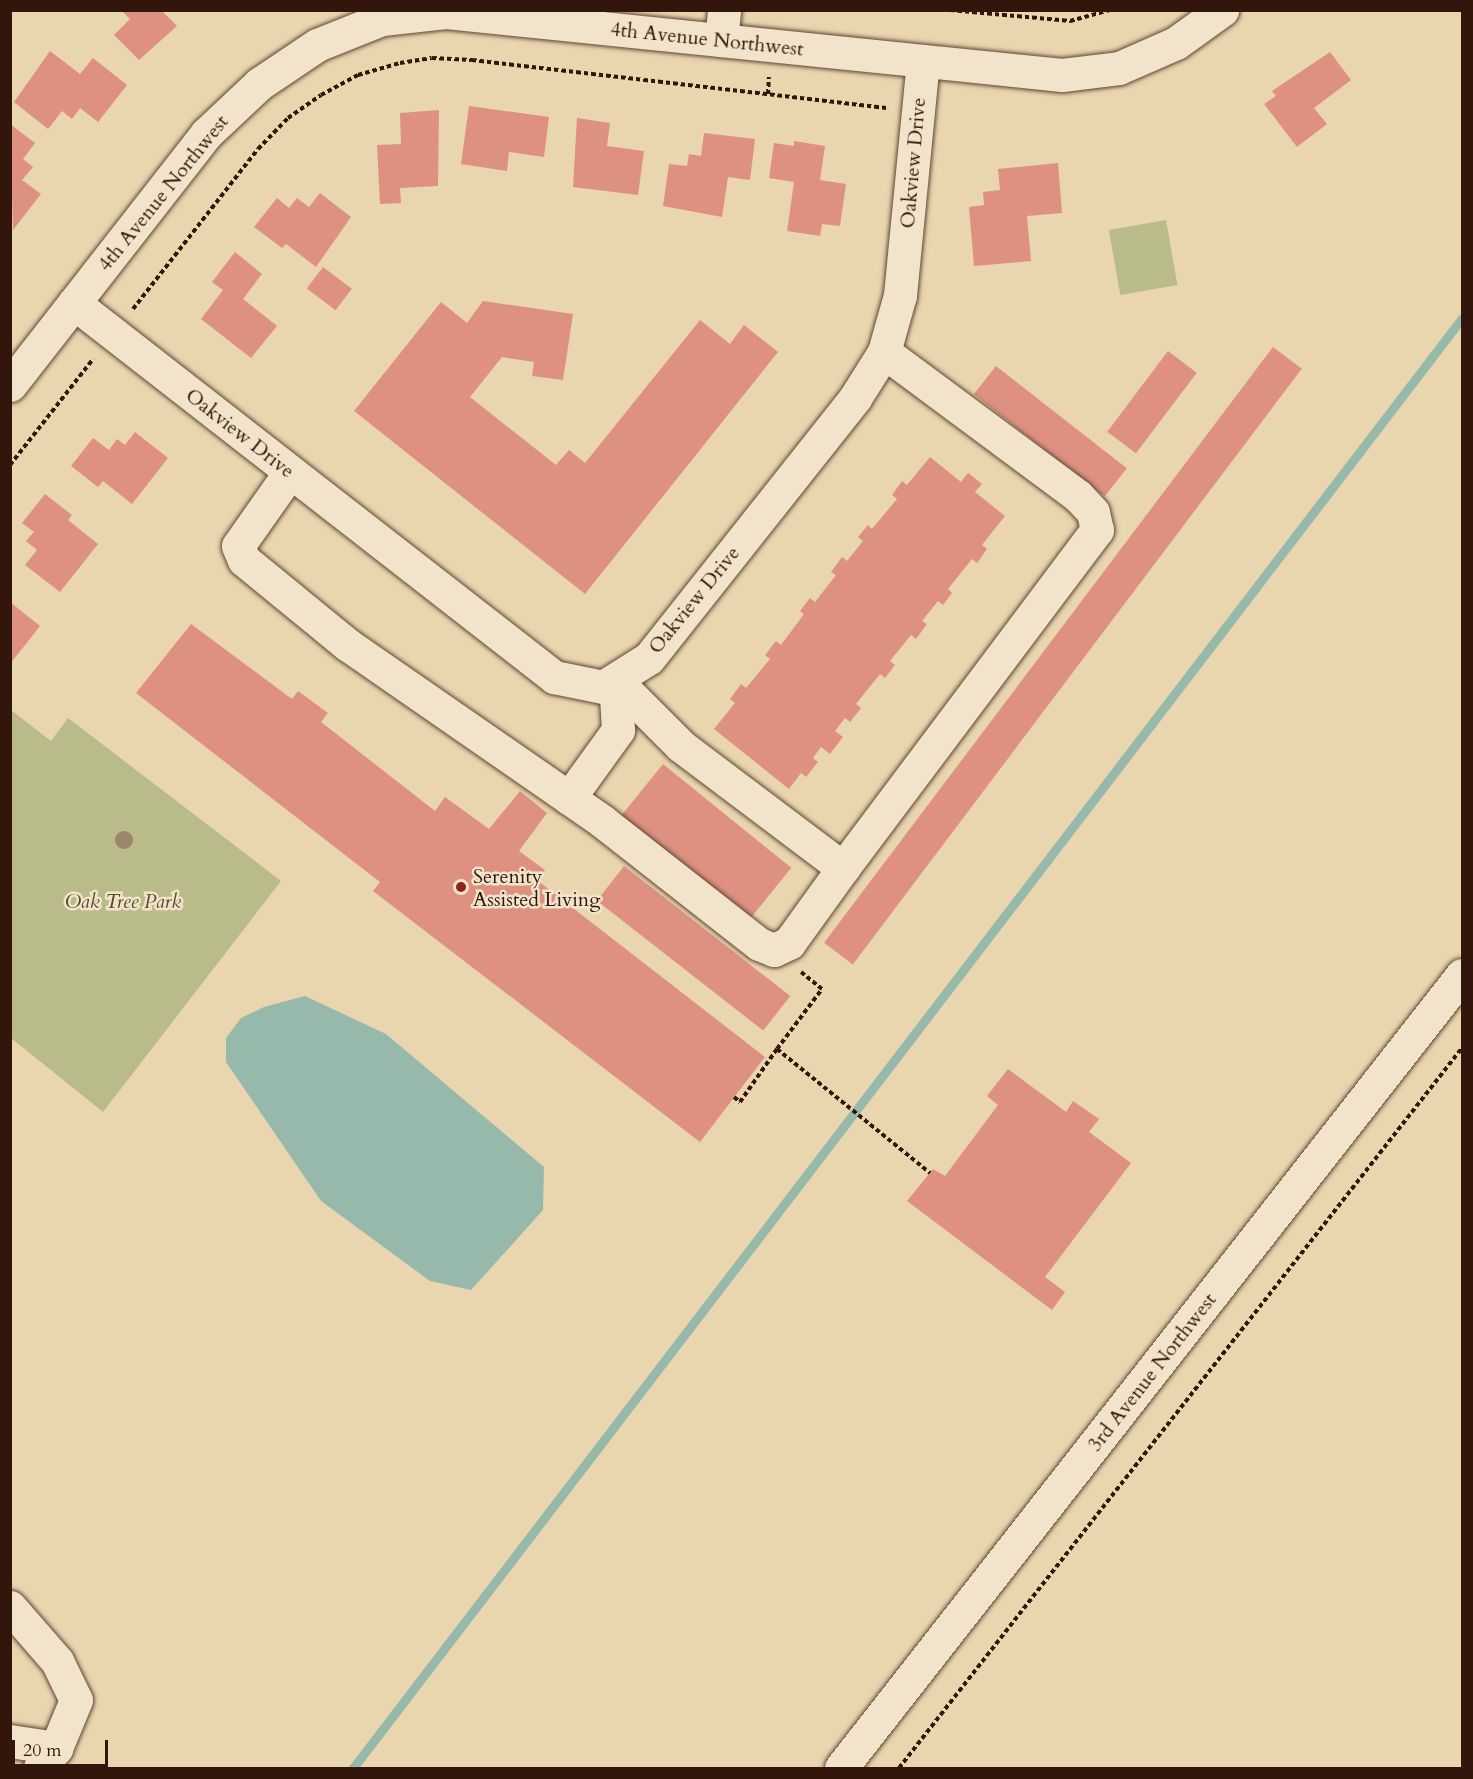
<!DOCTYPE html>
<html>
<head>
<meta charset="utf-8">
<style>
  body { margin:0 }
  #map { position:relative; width:1473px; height:1779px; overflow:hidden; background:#e9d5ae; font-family:Cardo,serif }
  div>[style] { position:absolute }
  .green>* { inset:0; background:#b9bc88; transform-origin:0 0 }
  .water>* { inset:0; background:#97b9ac }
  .stream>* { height:9px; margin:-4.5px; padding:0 4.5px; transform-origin:4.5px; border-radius:4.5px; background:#97b9ac }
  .building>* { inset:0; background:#de9180; transform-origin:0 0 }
  .path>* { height:4px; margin-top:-2px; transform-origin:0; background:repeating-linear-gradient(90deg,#32160b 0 4.5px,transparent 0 7.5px) }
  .roads { filter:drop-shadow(0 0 2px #604634) drop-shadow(0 0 2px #604634) }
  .minor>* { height:33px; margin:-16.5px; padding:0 16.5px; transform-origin:16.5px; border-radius:16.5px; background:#f1e4ca }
  .trees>* { width:18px; height:18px; margin:-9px; border-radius:50%; background:#9a8769 }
  .dots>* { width:16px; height:16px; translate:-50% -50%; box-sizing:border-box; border:3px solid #f1e4ca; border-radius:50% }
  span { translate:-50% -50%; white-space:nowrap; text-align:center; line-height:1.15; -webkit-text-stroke:5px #f1e4ca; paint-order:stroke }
  .street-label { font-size:20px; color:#32160b }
  .poi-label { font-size:20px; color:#32160b }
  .left { translate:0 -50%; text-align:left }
  .park-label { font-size:20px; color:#5a4830; font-style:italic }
  .frame { position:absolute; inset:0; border:12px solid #32160b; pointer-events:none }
  .scale { position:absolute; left:12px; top:1740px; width:96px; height:27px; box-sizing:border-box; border:3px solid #32160b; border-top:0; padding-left:8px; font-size:18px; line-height:21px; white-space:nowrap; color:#32160b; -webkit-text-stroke:4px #f1e4ca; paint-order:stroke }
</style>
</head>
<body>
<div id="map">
  <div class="green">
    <div style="left:1166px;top:220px;width:66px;height:58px;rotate:80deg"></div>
    <div style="clip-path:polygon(11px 710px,51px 741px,68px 718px,281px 881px,103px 1112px,11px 1038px)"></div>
  </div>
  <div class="water">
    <div style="clip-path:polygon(305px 996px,386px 1034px,544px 1167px,543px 1210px,471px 1290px,430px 1281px,321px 1201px,226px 1062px,226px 1038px,241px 1018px,264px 1007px)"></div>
  </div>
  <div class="stream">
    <div style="left:353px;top:1768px;width:1825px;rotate:-52.59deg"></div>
  </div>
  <div class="building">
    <div style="clip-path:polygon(121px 10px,161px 10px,177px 26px,139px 60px,114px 35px,130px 19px)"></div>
    <div style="clip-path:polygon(50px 51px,80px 74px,93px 58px,127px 85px,98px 122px,80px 108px,72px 119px,62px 111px,48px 129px,14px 102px)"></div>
    <div style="clip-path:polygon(1330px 52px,1351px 80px,1314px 108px,1327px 124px,1297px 147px,1264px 104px,1276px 96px,1272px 91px)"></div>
    <div style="clip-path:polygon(469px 106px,549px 117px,544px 157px,509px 152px,507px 171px,461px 164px)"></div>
    <div style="clip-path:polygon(439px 110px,438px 186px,400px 188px,401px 203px,380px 204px,377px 145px,401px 144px,400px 113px)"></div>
    <div style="clip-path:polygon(577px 118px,610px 123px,607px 146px,644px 151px,638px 195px,573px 187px)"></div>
    <div style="clip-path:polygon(10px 124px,35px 143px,23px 159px,33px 167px,22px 180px,41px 194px,13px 230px)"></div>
    <div style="clip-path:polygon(704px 133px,755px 139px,750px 180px,728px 177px,722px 217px,663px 206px,669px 164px,687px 166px,689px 154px,701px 156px)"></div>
    <div style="clip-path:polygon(794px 141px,825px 146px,820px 180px,846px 184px,840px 226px,822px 224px,820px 236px,787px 231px,794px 182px,769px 178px,774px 143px,794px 146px)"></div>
    <div style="clip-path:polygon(1058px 163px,1062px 213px,1027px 216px,1031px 261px,974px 266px,969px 207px,984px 205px,983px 192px,1000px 190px,998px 169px)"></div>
    <div style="clip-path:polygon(320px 193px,351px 217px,316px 267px,286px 244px,282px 248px,254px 227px,277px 198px,289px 208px,297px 198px,309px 207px)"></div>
    <div style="clip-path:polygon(235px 252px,262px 274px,243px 299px,277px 326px,251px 358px,201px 319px,223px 290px,212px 282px)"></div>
    <div style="left:323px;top:267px;width:36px;height:27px;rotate:37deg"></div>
    <div style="clip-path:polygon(483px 301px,573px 314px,563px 380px,532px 376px,534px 362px,502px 357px,470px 397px,556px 465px,569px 450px,585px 463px,700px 320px,730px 344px,744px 325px,778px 352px,585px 594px,354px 411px,441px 302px,467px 323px)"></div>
    <div style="left:1273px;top:347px;width:36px;height:746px;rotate:37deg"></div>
    <div style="left:1168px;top:351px;width:36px;height:101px;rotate:37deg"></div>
    <div style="left:996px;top:366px;width:166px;height:36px;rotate:38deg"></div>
    <div style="clip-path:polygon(135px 432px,168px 458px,132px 504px,103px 481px,98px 487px,71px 466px,93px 438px,109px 450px,117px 439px,125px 445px)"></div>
    <div style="clip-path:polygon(930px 457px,961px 482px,968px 473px,982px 484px,975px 492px,1005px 516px,982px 545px,987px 549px,977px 563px,972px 559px,948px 589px,952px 593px,943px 605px,938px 601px,922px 621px,927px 624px,916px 639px,911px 635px,890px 661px,895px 665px,885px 678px,880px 674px,856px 704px,861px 708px,850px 722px,845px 718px,835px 731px,843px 737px,830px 754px,821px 747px,813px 758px,818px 762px,806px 777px,801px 773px,789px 789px,714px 729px,735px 703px,730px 699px,741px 684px,746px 688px,770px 659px,765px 655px,776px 641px,781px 645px,804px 614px,800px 611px,810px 598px,815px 602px,836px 575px,831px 572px,842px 557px,847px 561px,863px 541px,858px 537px,868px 525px,872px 529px,897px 499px,892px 495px,902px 481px,907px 485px)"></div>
    <div style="clip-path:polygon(45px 494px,72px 515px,68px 520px,98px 544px,60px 592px,25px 565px,37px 550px,26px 541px,34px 532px,22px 523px)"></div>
    <div style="clip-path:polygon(10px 602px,40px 626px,10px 664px)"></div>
    <div style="clip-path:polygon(191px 624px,292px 699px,298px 691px,328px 713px,321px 722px,435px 811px,445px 797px,489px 829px,520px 791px,547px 813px,519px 851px,545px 870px,538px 881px,765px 1057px,700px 1142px,373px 891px,380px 882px,136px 693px)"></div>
    <div style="left:663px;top:764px;width:165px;height:70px;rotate:39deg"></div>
    <div style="left:624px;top:866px;width:211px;height:44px;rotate:38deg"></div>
    <div style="clip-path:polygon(1008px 1069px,1066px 1112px,1073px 1101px,1099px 1119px,1089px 1132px,1131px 1163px,1045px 1277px,1065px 1292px,1052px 1310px,907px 1201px,933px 1169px,945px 1176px,998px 1105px,987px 1096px)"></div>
  </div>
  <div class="path">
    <div style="left:950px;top:10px;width:121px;rotate:5.2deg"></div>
    <div style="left:1070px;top:21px;width:41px;rotate:-15.4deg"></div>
    <div style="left:768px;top:94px;width:17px;rotate:-87deg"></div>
    <div style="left:133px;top:309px;width:203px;rotate:-52deg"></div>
    <div style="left:258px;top:149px;width:43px;rotate:-45.9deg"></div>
    <div style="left:288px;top:118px;width:40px;rotate:-34.9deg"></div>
    <div style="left:321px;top:95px;width:42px;rotate:-28.4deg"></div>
    <div style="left:358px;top:75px;width:44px;rotate:-15.9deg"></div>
    <div style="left:400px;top:63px;width:32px;rotate:-9deg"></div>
    <div style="left:432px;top:58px;width:40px;rotate:2.9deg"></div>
    <div style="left:472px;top:60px;width:419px;rotate:6.6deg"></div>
    <div style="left:10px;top:465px;width:135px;rotate:-51.9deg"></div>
    <div style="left:777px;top:1049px;width:75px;rotate:-53.1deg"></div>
    <div style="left:822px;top:989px;width:27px;rotate:-141deg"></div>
    <div style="left:734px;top:1097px;width:8px;rotate:40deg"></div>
    <div style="left:740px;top:1102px;width:65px;rotate:-55.1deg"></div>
    <div style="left:777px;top:1049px;width:197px;rotate:39deg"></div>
    <div style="left:899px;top:1768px;width:914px;rotate:-51.98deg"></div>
  </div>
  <div class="roads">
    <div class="minor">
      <div style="left:721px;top:40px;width:30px;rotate:-84deg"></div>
      <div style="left:74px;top:303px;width:609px;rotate:37.92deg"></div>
      <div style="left:554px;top:677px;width:50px;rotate:11.5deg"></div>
      <div style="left:603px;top:687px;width:54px;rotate:-32.2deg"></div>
      <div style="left:649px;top:658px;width:332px;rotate:-51.6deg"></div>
      <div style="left:855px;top:398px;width:54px;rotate:-57.8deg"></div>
      <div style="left:884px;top:352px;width:59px;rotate:-74.3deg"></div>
      <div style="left:900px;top:295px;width:235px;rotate:-84.4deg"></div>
      <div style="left:10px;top:385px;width:318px;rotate:-52deg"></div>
      <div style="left:206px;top:134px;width:73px;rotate:-43.3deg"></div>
      <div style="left:259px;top:84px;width:70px;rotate:-33.9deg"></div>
      <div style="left:317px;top:45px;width:70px;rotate:-21.8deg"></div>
      <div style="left:382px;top:19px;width:64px;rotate:-6.2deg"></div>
      <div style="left:446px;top:12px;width:619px;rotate:5.84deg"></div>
      <div style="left:1062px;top:75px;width:57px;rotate:-7deg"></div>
      <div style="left:1119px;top:68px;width:62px;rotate:-23.7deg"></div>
      <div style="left:1176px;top:43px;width:57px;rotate:-35.7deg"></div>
      <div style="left:290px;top:472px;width:90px;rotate:125.1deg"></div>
      <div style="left:238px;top:546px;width:15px;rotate:67deg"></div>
      <div style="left:244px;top:560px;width:134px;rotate:39.3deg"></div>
      <div style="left:348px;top:645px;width:309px;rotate:34.7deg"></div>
      <div style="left:602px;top:821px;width:199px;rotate:38.1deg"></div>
      <div style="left:759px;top:944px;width:16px;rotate:22deg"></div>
      <div style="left:774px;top:950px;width:17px;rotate:-25deg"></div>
      <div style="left:789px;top:943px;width:92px;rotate:-54.2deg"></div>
      <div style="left:615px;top:680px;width:93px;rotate:45deg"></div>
      <div style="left:681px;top:746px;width:203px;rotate:37deg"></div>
      <div style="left:843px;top:868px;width:423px;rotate:-53.1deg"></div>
      <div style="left:1097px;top:530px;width:18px;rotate:-103deg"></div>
      <div style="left:1093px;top:512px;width:22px;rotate:-133deg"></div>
      <div style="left:1078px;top:496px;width:242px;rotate:-143.4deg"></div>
      <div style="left:569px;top:798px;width:84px;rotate:-54.2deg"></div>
      <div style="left:618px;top:730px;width:50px;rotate:-93.4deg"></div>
      <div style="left:10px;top:1607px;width:72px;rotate:49deg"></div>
      <div style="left:57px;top:1661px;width:43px;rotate:64deg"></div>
      <div style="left:76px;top:1700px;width:52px;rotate:112.6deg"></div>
      <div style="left:56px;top:1748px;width:26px;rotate:129deg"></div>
      <div style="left:10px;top:1741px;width:47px;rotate:8.7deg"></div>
      <div style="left:841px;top:1768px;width:1007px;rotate:-51.94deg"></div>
    </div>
  </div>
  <div class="trees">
    <div style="left:124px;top:840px"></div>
  </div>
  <div class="dots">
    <div style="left:461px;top:887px;background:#8f2418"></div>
  </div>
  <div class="street-label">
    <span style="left:707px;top:39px;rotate:6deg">4th Avenue Northwest</span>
    <span style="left:913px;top:163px;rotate:-85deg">Oakview Drive</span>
    <span style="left:163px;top:193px;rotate:-51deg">4th Avenue Northwest</span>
    <span style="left:240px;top:433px;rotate:38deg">Oakview Drive</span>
    <span style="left:694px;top:600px;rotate:-51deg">Oakview Drive</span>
    <span style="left:1152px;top:1372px;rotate:-52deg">3rd Avenue Northwest</span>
  </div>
  <div class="poi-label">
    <span class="left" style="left:473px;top:888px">Serenity<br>Assisted Living</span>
  </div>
  <div class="park-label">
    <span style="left:123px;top:901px">Oak Tree Park</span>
  </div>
  <div class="frame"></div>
  <div class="scale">20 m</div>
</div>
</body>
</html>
